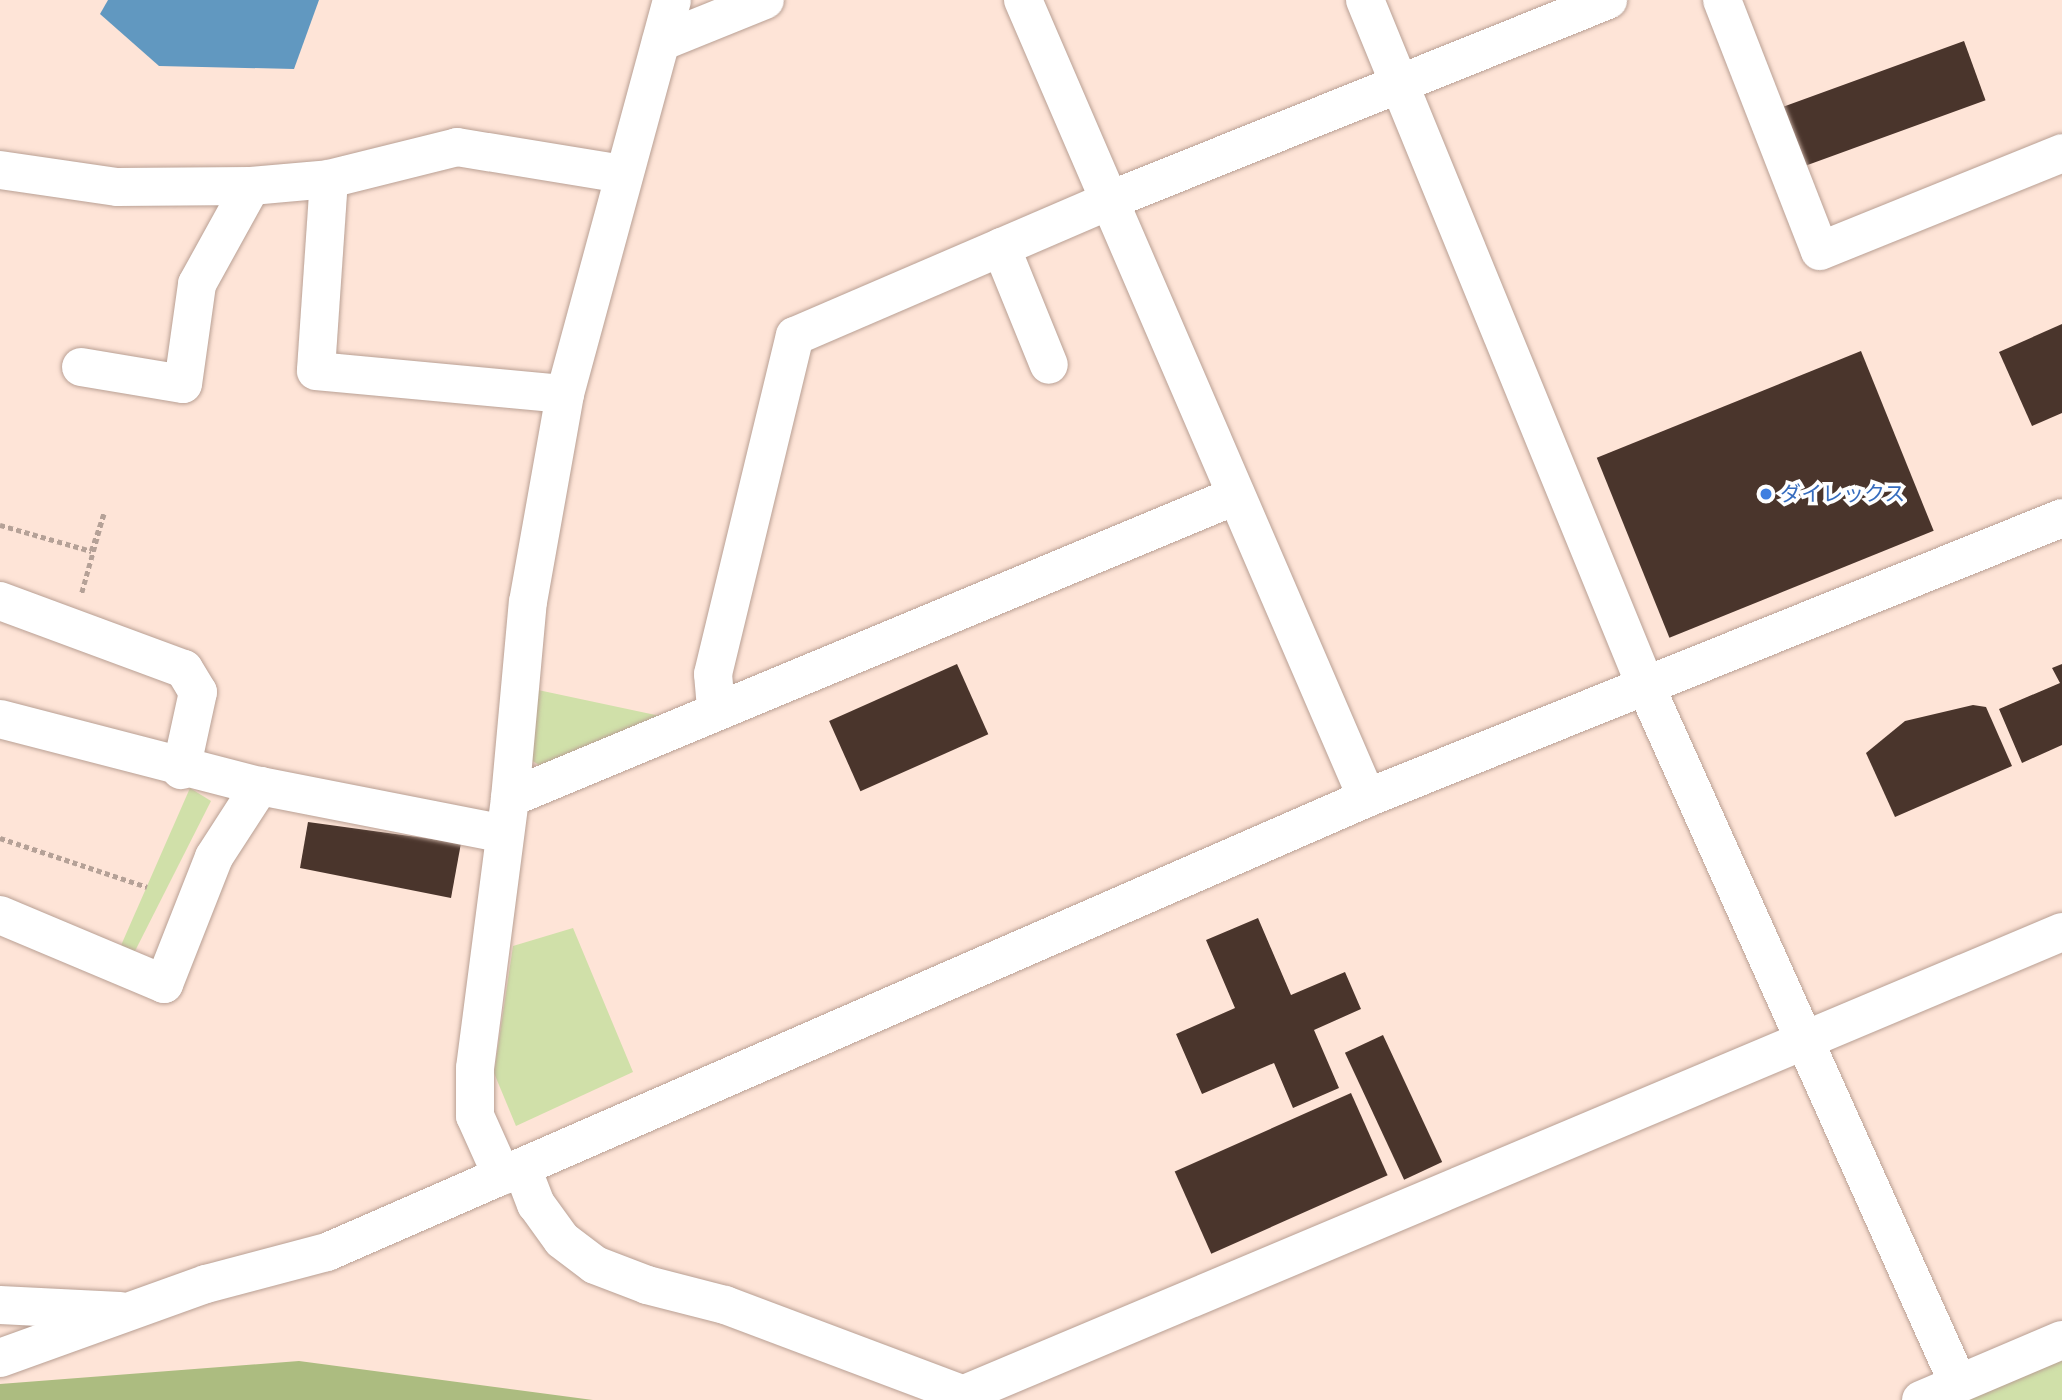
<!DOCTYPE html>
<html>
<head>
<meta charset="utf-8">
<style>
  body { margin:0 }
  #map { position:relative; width:2062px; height:1400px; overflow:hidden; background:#fee4d7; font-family:"Work Sans","Noto Sans JP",sans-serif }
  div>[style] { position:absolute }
  .green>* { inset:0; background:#d0e0a9 }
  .forest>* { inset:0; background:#acbc80 }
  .water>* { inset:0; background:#6198c0 }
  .building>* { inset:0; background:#4a352c; transform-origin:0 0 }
  .path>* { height:4.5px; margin-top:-2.25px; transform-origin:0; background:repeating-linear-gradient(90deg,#b5a197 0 5px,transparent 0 8.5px) }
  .roads { filter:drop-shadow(0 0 2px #b9a094) drop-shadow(0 0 2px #b9a094) }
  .minor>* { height:38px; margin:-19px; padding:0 19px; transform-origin:19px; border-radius:19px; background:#fff }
  .dots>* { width:19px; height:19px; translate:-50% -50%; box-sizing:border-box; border:4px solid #fff; border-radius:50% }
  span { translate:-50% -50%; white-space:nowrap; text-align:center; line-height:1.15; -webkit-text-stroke:7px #fff; paint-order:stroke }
  .shop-label { font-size:21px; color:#366cbe }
  .left { translate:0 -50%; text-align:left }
</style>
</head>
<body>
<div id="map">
  <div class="green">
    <div style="clip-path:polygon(538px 690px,665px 717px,544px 768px,526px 757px)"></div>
    <div style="clip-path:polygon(190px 788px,211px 801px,132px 957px,119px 950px)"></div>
    <div style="clip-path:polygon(573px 928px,633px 1072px,516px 1126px,494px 1073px,513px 946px)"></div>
    <div style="clip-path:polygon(2062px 1358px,2062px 1400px,1959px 1400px)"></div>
  </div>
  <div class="forest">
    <div style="clip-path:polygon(299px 1361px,593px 1400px,0 1400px,0 1384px)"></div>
  </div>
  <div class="water">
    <div style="clip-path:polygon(108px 0,319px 0,294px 69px,159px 66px,100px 14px)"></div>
  </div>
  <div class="building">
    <div style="left:1964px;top:41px;width:63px;height:196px;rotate:70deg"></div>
    <div style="clip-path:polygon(2062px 324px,2062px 413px,2032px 426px,1999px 352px)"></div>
    <div style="left:1861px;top:351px;width:194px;height:285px;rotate:68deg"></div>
    <div style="left:957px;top:664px;width:77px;height:140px;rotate:66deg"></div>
    <div style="clip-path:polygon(2062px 664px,2062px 745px,2022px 763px,1999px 709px,2060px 683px,2052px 668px)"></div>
    <div style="clip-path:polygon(1973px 705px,1986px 707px,2012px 766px,1895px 817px,1866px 753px,1905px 721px)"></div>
    <div style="clip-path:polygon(308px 822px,461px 843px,451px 898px,300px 868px)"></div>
    <div style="clip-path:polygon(1258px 918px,1291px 995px,1345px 972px,1361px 1009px,1314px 1030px,1339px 1088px,1293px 1108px,1274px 1063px,1202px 1094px,1176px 1034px,1235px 1008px,1206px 940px)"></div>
    <div style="left:1383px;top:1035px;width:140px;height:42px;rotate:65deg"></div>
    <div style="left:1351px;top:1093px;width:90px;height:193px;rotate:66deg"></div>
  </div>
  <div class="path">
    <div style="left:0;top:525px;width:95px;rotate:15.9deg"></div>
    <div style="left:91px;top:551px;width:39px;rotate:-71deg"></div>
    <div style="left:104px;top:514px;width:82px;rotate:105.6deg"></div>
    <div style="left:0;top:838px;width:155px;rotate:18.4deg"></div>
  </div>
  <div class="roads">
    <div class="minor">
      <div style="left:1023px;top:0;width:869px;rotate:66.68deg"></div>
      <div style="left:1365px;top:0;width:742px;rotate:67.75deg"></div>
      <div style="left:1646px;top:687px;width:763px;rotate:65.85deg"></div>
      <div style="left:1722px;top:0;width:269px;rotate:68.7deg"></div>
      <div style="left:1820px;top:251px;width:261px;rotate:-22deg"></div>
      <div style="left:661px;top:42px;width:112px;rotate:-22deg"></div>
      <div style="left:0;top:170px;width:118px;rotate:8.3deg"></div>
      <div style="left:117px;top:187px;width:134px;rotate:-0.4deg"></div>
      <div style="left:251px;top:186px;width:78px;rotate:-5.1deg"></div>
      <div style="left:329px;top:179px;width:132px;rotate:-14deg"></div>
      <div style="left:457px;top:147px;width:166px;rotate:9.3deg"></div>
      <div style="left:329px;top:179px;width:192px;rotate:93.9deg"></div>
      <div style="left:316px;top:371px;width:250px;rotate:5.3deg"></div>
      <div style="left:1001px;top:247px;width:127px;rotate:67.9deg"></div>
      <div style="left:81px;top:367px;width:103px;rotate:9.5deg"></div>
      <div style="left:183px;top:384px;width:101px;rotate:-82deg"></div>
      <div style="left:197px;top:284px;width:112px;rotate:-61.1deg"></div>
      <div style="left:0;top:601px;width:196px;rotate:20.3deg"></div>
      <div style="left:184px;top:669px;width:27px;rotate:59deg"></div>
      <div style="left:198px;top:692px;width:80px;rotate:102.3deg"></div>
      <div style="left:716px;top:708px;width:34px;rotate:-95deg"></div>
      <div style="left:713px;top:674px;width:348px;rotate:-76.4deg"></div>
      <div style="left:795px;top:336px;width:341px;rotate:-23.3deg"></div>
      <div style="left:1108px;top:201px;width:539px;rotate:-21.9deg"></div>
      <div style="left:0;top:719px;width:268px;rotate:14.5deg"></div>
      <div style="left:510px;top:798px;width:785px;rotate:-22.61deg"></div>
      <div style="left:0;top:915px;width:178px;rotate:22.8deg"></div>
      <div style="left:164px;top:984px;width:136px;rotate:-68.5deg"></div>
      <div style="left:214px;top:857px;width:85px;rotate:-57.1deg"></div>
      <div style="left:260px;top:786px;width:249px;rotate:11.1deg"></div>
      <div style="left:522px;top:1168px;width:39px;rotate:69deg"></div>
      <div style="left:536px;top:1204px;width:44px;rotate:54.2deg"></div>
      <div style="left:562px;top:1240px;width:41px;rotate:37.1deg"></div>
      <div style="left:595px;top:1265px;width:56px;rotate:21deg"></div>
      <div style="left:647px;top:1285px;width:81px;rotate:14.4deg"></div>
      <div style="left:725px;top:1305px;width:270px;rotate:20.6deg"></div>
      <div style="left:502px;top:1176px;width:66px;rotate:-114.2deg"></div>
      <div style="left:475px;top:1116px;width:48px;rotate:-90deg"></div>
      <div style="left:475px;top:1068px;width:272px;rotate:-82.6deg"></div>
      <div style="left:510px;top:798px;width:197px;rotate:-84.8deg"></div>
      <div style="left:528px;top:602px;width:211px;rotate:-79.9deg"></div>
      <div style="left:565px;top:394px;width:408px;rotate:-74.8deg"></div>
      <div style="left:0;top:1305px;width:120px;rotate:2.9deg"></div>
      <div style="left:0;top:1358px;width:219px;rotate:-19.8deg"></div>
      <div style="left:206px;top:1284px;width:125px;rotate:-14.8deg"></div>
      <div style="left:327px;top:1252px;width:1135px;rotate:-23.58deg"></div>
      <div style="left:1367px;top:798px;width:749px;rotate:-21.94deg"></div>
      <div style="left:967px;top:1393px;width:1188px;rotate:-22.83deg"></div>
      <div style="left:1921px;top:1400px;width:153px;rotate:-23.1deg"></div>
    </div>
  </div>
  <div class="dots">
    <div style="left:1766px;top:494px;background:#3f7fe0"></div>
  </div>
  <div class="shop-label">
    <span class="left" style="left:1780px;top:494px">ダイレックス</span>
  </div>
</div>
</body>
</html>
